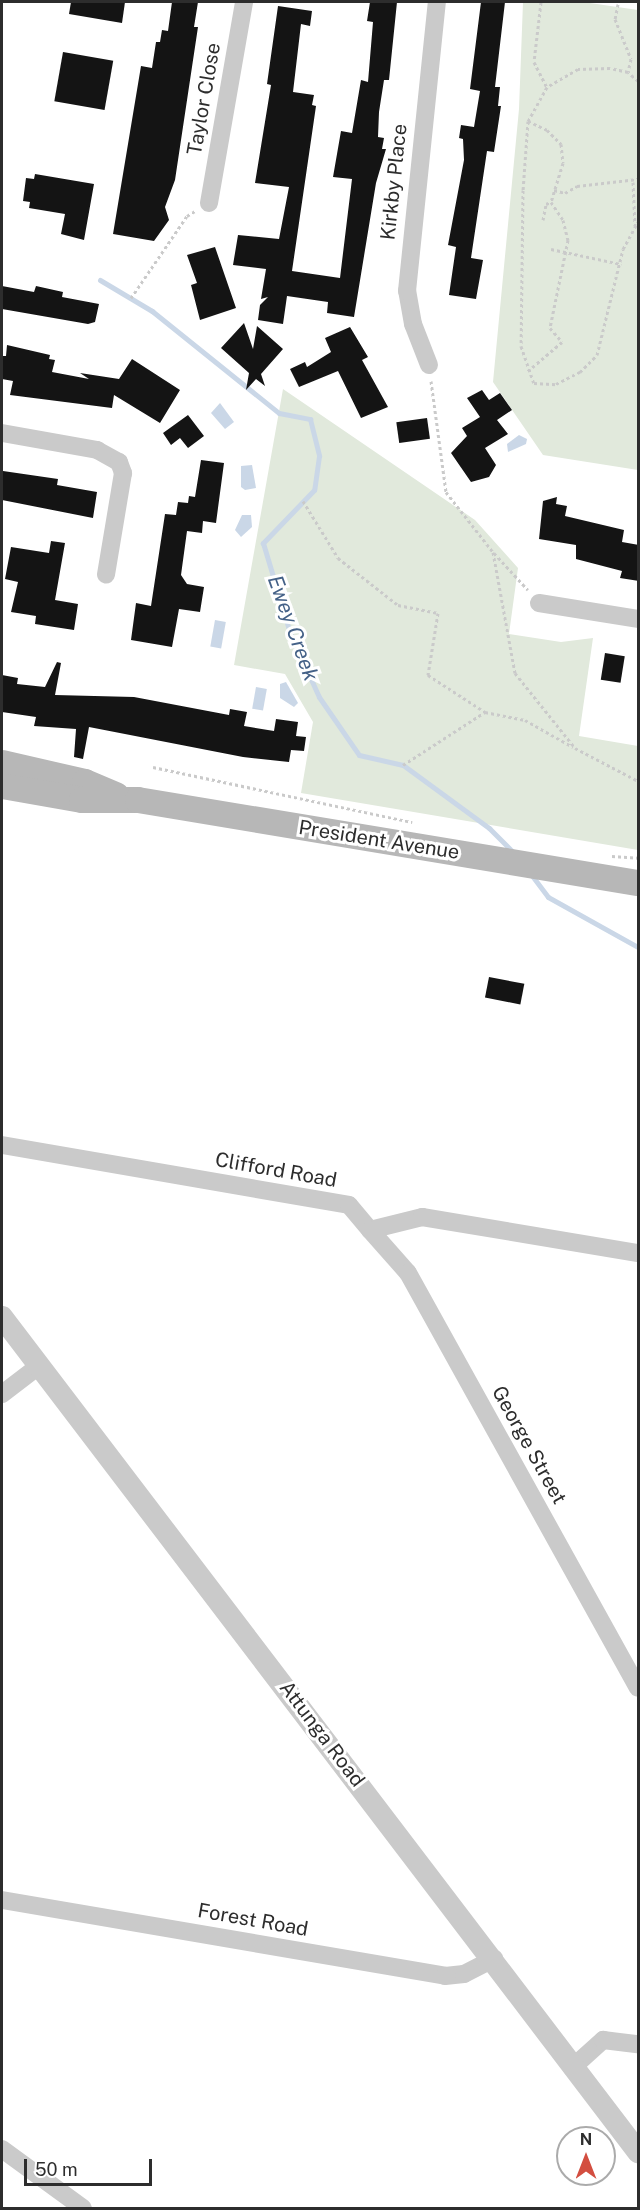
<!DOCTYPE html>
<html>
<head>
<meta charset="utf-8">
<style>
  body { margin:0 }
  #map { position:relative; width:640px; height:2210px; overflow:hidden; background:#fff; font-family:"Public Sans",sans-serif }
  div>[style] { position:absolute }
  .green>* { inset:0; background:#e1e9dc }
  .water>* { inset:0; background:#cad7e7; transform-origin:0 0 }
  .stream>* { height:5px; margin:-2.5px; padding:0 2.5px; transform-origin:2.5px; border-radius:2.5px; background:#cad7e7 }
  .building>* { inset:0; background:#141414; transform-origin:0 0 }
  .path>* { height:3px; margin-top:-1.5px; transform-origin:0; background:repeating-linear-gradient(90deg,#cacaca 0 3px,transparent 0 6px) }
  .minor>* { height:18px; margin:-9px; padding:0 9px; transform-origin:9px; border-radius:9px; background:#cacaca }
  .tertiary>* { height:22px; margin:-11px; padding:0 11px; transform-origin:11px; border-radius:11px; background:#cacaca }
  .secondary>* { height:26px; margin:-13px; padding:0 13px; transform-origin:13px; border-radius:13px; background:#b7b7b7 }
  span { translate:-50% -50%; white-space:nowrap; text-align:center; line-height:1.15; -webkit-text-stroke:6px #fff; paint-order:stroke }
  .street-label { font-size:20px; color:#2d2d2d }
  .water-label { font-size:21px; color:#446187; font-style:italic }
  .frame { position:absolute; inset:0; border:3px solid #2d2d2d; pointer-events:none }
  .north { position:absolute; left:556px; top:2126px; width:60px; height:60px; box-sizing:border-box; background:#fff; border:2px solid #ababab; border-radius:50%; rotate:0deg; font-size:16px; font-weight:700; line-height:24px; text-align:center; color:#2d2d2d }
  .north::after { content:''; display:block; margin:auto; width:21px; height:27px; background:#d34e40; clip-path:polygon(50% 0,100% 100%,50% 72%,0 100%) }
  .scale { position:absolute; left:24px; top:2159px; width:128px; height:27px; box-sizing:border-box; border:3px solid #2d2d2d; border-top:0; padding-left:8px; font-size:18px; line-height:21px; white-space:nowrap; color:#2d2d2d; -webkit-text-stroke:4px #fff; paint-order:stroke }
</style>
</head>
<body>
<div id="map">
  <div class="green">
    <div style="clip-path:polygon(523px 2px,583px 2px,638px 10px,638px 470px,543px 455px,493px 382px,519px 109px)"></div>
    <div style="clip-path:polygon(283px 389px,475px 520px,518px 568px,509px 634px,561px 642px,593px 638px,579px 736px,638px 746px,638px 850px,301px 793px,313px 722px,285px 674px,234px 665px)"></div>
  </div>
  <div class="water">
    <div style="clip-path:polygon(220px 403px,234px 422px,225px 429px,211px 413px)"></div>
    <div style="clip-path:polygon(519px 435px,527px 439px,526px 444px,508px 452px,507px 444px)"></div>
    <div style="clip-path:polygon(252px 465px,256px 488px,245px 490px,241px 487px,241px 466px)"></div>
    <div style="clip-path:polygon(242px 515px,251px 515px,252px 527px,241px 537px,235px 530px)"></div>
    <div style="left:215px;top:620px;width:11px;height:27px;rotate:10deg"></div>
    <div style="clip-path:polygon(286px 682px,298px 703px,294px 707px,280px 698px,280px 684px)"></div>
    <div style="left:256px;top:687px;width:11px;height:22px;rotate:10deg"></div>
  </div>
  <div class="stream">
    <div style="left:100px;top:280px;width:61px;rotate:30.8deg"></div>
    <div style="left:152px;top:311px;width:163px;rotate:38.8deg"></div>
    <div style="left:279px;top:413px;width:32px;rotate:11deg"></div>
    <div style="left:310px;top:419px;width:38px;rotate:76deg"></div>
    <div style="left:319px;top:456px;width:34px;rotate:98deg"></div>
    <div style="left:314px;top:490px;width:74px;rotate:133.9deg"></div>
    <div style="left:263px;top:543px;width:94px;rotate:73.3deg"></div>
    <div style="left:290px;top:633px;width:70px;rotate:65.6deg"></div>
    <div style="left:319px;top:697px;width:70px;rotate:55.4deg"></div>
    <div style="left:359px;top:755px;width:45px;rotate:12.8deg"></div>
    <div style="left:403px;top:765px;width:107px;rotate:36.2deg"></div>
    <div style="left:489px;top:828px;width:37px;rotate:45deg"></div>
    <div style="left:530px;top:873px;width:30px;rotate:53deg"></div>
    <div style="left:548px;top:897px;width:103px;rotate:29.1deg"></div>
  </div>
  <div class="building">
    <div style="clip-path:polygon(71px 2px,125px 2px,122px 23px,69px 14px)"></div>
    <div style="clip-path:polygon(172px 2px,198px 2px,194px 27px,198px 27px,175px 180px,165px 207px,169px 220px,154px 241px,113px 234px,141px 66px,152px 68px,156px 42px,160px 42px,162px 30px,168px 31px)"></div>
    <div style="clip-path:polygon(370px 2px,397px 2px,389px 80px,384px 80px,379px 112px,378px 137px,384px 138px,382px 149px,386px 149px,376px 183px,354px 317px,327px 313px,328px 302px,287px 296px,283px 324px,258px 320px,260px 305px,268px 297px,261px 299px,266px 269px,233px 265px,238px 235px,279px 239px,289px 187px,255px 183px,271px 85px,267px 84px,278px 6px,312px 11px,310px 26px,301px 24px,293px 92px,314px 95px,312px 105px,316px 106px,292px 271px,340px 278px,352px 179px,333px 177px,341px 131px,352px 133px,361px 80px,368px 82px,373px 22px,367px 21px)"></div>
    <div style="clip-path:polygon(481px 2px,505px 2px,495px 87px,500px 87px,498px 106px,501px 106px,494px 152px,487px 151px,471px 258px,483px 260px,476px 299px,449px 295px,456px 247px,448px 245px,464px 160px,463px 139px,459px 138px,461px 125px,474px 127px,480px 91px,470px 89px)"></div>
    <div style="left:63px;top:52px;width:51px;height:50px;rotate:10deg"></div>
    <div style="clip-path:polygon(35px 174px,94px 184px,84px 240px,61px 234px,65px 214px,29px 208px,30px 202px,23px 201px,26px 178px,34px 179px)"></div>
    <div style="clip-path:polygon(215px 247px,236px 308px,200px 320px,191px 285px,197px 283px,187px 255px)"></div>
    <div style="clip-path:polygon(2px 286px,34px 292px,36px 286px,63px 292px,62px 297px,99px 304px,95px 322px,88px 324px,2px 309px)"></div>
    <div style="clip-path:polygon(244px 323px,253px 349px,257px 326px,283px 349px,261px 374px,265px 386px,256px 379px,246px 390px,249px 373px,221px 348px)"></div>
    <div style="clip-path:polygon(350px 327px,368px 357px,362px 360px,388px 407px,361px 418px,338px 371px,299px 387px,290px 369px,305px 362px,307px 367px,331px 352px,325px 338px)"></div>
    <div style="clip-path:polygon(7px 345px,50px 355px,49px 359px,55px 360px,52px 372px,89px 379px,80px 373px,119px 379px,132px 359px,180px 390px,160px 423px,114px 395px,112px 408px,10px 395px,13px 381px,2px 379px,2px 356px,6px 356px)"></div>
    <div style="clip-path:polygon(482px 390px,489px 400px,500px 393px,512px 410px,497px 420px,508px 434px,485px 448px,496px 465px,489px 477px,471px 482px,451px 453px,467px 436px,462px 428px,480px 417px,467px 398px)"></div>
    <div style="clip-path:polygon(188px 415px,204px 436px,188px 448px,180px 438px,171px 445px,163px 433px)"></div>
    <div style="left:427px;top:418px;width:21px;height:31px;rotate:82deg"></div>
    <div style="clip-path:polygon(201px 460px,224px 463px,216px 523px,203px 521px,202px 533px,187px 531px,181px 575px,187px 584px,204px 587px,200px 612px,179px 609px,172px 647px,131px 640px,136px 603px,151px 606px,165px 514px,176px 515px,178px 502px,188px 503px,189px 496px,195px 497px)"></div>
    <div style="clip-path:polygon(3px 471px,58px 479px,57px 485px,97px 492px,93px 518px,2px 500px)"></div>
    <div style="clip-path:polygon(557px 497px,556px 504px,567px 506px,565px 516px,624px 530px,622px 542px,639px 545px,639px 581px,620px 578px,622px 571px,576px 559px,576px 545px,539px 539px,543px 501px)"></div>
    <div style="clip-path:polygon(51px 541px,65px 543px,55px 600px,78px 604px,74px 630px,35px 624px,36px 616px,11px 612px,18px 582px,5px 579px,11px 547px,49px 553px)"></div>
    <div style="left:605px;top:653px;width:20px;height:27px;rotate:9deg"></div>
    <div style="clip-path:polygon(57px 662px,61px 663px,55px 695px,134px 697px,229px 715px,230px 709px,247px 712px,244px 726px,274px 731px,276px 719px,298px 722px,296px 736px,306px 737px,304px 751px,291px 750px,289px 762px,243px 757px,89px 727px,83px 759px,74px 757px,76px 729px,34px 726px,36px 717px,2px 712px,2px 675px,18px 678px,17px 684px,45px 687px)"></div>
    <div style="left:489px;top:977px;width:36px;height:21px;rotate:11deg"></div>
  </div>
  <div class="path">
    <div style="left:541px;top:2px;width:60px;rotate:96.7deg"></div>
    <div style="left:534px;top:62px;width:28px;rotate:63deg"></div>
    <div style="left:618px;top:4px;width:15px;rotate:101deg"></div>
    <div style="left:615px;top:19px;width:43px;rotate:68.2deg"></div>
    <div style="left:631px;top:59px;width:13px;rotate:103deg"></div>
    <div style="left:638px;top:81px;width:13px;rotate:-138deg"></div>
    <div style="left:628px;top:72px;width:18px;rotate:-167deg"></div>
    <div style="left:610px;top:68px;width:32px;rotate:178deg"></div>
    <div style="left:578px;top:69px;width:36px;rotate:150deg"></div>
    <div style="left:547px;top:87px;width:39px;rotate:119deg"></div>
    <div style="left:528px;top:121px;width:69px;rotate:94.1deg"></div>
    <div style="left:523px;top:190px;width:156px;rotate:90.7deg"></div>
    <div style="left:521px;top:346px;width:39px;rotate:71deg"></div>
    <div style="left:534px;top:383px;width:22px;rotate:3deg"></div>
    <div style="left:556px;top:384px;width:27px;rotate:-27deg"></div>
    <div style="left:580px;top:372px;width:24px;rotate:-45deg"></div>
    <div style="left:597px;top:355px;width:109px;rotate:-76.2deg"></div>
    <div style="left:623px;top:249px;width:31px;rotate:-61deg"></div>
    <div style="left:528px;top:121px;width:21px;rotate:25deg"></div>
    <div style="left:547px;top:130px;width:20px;rotate:45deg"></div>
    <div style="left:561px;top:144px;width:19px;rotate:84deg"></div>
    <div style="left:563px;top:163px;width:41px;rotate:107.1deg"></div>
    <div style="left:551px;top:202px;width:22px;rotate:56deg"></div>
    <div style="left:563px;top:220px;width:21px;rotate:76deg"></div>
    <div style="left:568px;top:240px;width:90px;rotate:101.6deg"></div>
    <div style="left:550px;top:328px;width:18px;rotate:49deg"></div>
    <div style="left:562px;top:342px;width:45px;rotate:139.5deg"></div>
    <div style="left:633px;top:182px;width:44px;rotate:87.4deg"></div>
    <div style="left:554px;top:190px;width:11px;rotate:15deg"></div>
    <div style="left:565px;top:193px;width:14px;rotate:-30deg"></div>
    <div style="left:577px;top:186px;width:61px;rotate:-6.5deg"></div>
    <div style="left:543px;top:220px;width:16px;rotate:-79deg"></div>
    <div style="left:546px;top:204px;width:5px;rotate:-22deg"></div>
    <div style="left:551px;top:249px;width:72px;rotate:12.1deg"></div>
    <div style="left:131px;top:298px;width:99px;rotate:-55.7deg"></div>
    <div style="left:187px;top:216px;width:9px;rotate:-32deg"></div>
    <div style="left:431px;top:381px;width:112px;rotate:82.3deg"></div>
    <div style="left:446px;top:492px;width:76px;rotate:51.9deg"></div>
    <div style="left:493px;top:552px;width:123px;rotate:79.7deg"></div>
    <div style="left:515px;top:673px;width:96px;rotate:51.3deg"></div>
    <div style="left:575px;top:748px;width:71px;rotate:27.6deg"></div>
    <div style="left:303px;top:501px;width:67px;rotate:58.4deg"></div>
    <div style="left:338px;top:558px;width:76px;rotate:38.1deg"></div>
    <div style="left:398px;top:605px;width:41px;rotate:11.3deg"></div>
    <div style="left:438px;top:613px;width:63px;rotate:99.2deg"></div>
    <div style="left:428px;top:675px;width:68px;rotate:33deg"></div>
    <div style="left:485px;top:712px;width:41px;rotate:11.3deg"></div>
    <div style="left:525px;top:720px;width:55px;rotate:29.4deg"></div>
    <div style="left:494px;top:553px;width:50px;rotate:47.4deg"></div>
    <div style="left:403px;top:765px;width:98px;rotate:-32.9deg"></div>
    <div style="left:153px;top:767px;width:265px;rotate:12deg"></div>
    <div style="left:612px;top:856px;width:26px;rotate:4deg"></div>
  </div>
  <div class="minor">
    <div style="left:209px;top:203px;width:204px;rotate:-80.1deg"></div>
    <div style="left:429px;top:365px;width:44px;rotate:-111.3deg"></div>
    <div style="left:413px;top:324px;width:34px;rotate:-100deg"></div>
    <div style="left:407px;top:291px;width:291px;rotate:-84.1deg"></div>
    <div style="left:2px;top:433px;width:97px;rotate:10.1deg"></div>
    <div style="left:97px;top:450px;width:25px;rotate:29deg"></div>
    <div style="left:119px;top:462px;width:12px;rotate:70deg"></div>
    <div style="left:123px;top:473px;width:103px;rotate:99.5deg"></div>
    <div style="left:539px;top:603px;width:100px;rotate:9.2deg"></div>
    <div style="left:2px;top:1145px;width:352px;rotate:9.8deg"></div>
    <div style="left:349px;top:1205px;width:33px;rotate:50deg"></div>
    <div style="left:370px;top:1230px;width:54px;rotate:-14deg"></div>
    <div style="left:422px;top:1217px;width:219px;rotate:9.5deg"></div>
    <div style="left:370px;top:1230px;width:57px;rotate:48.5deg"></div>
    <div style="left:408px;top:1273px;width:474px;rotate:61deg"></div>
    <div style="left:2px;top:1394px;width:48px;rotate:-37.3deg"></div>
    <div style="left:2px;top:1900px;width:449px;rotate:9.7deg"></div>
    <div style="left:445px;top:1976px;width:19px;rotate:-6deg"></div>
    <div style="left:464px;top:1974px;width:34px;rotate:-27deg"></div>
    <div style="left:572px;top:2068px;width:42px;rotate:-42.1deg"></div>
    <div style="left:603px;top:2040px;width:35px;rotate:7deg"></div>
    <div style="left:2px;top:2149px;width:100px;rotate:36.1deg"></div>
  </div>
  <div class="tertiary">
    <div style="left:2px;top:1317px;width:1050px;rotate:52.7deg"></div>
  </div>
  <div class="secondary">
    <div style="left:2px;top:763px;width:85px;rotate:12.9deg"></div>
    <div style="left:85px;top:782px;width:34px;rotate:23deg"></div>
    <div style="left:2px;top:786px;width:81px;rotate:9.9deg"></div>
    <div style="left:82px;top:800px;width:56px"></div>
    <div style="left:138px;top:800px;width:507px;rotate:9.43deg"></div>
  </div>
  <div class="street-label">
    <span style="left:204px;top:99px;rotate:-80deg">Taylor Close</span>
    <span style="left:394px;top:182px;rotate:-84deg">Kirkby Place</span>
    <span style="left:379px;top:840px;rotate:9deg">President Avenue</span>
    <span style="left:276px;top:1170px;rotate:10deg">Clifford Road</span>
    <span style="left:529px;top:1445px;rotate:61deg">George Street</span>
    <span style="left:322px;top:1734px;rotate:53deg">Attunga Road</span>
    <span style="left:253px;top:1920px;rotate:10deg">Forest Road</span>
  </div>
  <div class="water-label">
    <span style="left:293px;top:628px;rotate:70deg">Ewey Creek</span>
  </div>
  <div class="frame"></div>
  <div class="north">N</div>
  <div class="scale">50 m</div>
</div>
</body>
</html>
